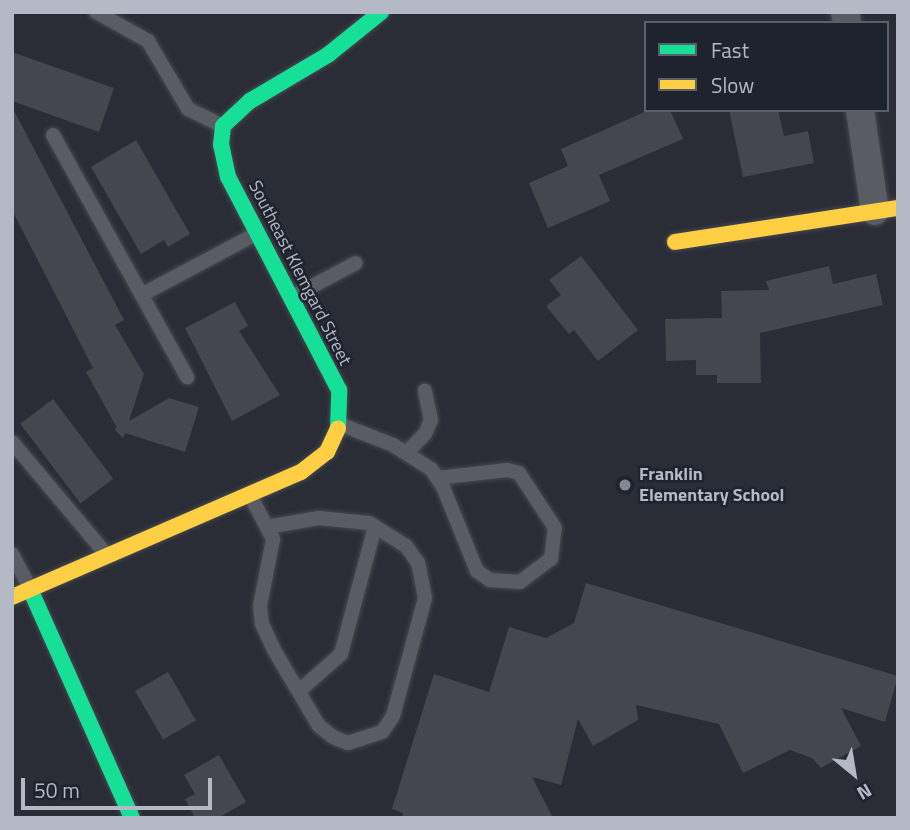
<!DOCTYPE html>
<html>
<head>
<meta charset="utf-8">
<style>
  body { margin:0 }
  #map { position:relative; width:910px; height:830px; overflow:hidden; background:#2a2d35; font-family:"Titillium Web",sans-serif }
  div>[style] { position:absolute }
  .building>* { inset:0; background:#44474d; transform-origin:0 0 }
  .roads { filter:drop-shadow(0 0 2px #46484e) drop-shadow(0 0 2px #46484e) }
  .lane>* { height:14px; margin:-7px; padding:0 7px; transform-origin:7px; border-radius:7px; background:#595c63 }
  .street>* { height:28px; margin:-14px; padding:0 14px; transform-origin:14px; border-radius:14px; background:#595c63 }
  .fast>* { height:16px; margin:-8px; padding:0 8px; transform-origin:8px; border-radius:8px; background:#16e098 }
  .slow>* { height:16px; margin:-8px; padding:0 8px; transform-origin:8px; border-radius:8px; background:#ffcf43 }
  .dots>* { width:19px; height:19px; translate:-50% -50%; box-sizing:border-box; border:4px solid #1e232e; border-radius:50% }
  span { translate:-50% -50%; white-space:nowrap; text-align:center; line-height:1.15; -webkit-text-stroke:5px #1e232e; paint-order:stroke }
  .street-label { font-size:18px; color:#b4b9c5 }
  .poi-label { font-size:18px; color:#b4b9c5; font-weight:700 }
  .left { translate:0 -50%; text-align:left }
  .frame { position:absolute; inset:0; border:14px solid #b4b9c5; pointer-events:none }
  .legend { position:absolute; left:644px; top:21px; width:245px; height:91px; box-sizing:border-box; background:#1e232e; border:2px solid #5a5f6a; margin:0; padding:9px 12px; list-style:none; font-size:21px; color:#b4b9c5 }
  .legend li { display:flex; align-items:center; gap:14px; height:35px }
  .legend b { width:35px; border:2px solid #5a5f6a }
  .north { position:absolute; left:819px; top:739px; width:70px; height:70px; -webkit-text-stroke:5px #1e232e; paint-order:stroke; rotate:150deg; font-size:19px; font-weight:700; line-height:28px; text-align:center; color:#b4b9c5 }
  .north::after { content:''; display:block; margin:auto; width:24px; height:32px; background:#b4b9c5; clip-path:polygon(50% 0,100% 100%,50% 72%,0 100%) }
  .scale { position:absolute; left:21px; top:778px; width:191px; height:32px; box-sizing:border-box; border:4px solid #b4b9c5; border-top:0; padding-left:9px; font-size:21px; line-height:24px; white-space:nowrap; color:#b4b9c5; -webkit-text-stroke:5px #1e232e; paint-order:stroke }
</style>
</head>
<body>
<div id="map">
  <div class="building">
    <div style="clip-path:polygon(12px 52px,114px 88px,99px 132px,12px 101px)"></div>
    <div style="clip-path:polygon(12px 107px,124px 320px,115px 325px,144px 374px,129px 421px,169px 398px,199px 407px,185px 452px,125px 433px,123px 438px,114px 429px,117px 428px,86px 372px,93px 368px,12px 210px)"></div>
    <div style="clip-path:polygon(649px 110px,670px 110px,683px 139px,599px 175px,610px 201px,548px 228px,529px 183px,568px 166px,561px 149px)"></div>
    <div style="clip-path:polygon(729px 110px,778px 110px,784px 136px,808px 131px,814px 163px,743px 177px)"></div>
    <div style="clip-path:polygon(136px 140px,190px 234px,168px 247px,164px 240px,141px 254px,91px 167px)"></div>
    <div style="clip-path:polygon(581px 256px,638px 330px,598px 361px,574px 330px,569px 334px,546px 306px,561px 295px,549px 280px)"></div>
    <div style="clip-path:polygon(829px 266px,833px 284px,876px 274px,883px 305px,760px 333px,761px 383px,717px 383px,717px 375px,696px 375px,696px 360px,666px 361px,665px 319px,722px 318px,721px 291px,769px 290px,766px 281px)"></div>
    <div style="clip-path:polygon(235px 302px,248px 326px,239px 331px,280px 395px,232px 421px,185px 328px)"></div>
    <div style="left:53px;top:399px;width:100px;height:41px;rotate:53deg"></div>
    <div style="clip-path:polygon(586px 583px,898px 676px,885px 722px,841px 708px,861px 746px,821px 768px,812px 758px,790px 750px,743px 773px,719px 724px,636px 705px,638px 720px,593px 746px,578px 719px,561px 785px,532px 777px,553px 818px,402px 818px,403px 813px,392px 809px,434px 674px,489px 692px,509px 627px,546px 638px,574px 623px)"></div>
    <div style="left:168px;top:672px;width:56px;height:38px;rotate:60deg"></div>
    <div style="clip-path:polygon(219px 755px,246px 802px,218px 818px,195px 818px,185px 799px,195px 794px,184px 775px)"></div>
  </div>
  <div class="roads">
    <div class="lane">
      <div style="left:96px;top:12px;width:60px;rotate:29.1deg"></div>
      <div style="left:148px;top:41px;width:79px;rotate:59.5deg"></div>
      <div style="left:188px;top:109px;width:39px;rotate:26deg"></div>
      <div style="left:53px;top:135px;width:277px;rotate:61deg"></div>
      <div style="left:143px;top:294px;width:128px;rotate:-28deg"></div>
      <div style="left:292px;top:297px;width:72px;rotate:-28deg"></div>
      <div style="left:342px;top:425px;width:55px;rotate:21.4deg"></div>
      <div style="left:393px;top:445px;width:45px;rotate:32.3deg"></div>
      <div style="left:431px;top:469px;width:22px;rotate:56deg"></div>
      <div style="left:443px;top:487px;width:91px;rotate:68deg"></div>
      <div style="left:477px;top:571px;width:16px;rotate:35deg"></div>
      <div style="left:490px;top:580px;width:30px;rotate:4deg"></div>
      <div style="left:520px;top:582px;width:39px;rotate:-37deg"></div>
      <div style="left:551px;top:559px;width:31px;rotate:-83deg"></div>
      <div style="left:555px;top:528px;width:66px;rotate:-123.2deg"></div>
      <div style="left:519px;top:473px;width:11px;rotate:-165deg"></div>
      <div style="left:508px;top:470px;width:71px;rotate:173.6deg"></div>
      <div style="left:12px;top:442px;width:146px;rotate:50deg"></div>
      <div style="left:407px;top:452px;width:25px;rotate:-45deg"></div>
      <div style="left:425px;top:434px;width:15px;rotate:-67deg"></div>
      <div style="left:431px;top:420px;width:30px;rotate:-102deg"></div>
      <div style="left:250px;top:495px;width:50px;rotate:62.4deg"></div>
      <div style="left:273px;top:539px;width:68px;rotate:101deg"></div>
      <div style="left:260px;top:606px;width:18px;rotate:84deg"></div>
      <div style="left:262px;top:624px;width:29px;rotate:65deg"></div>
      <div style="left:274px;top:650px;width:88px;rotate:59.4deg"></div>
      <div style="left:319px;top:726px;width:18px;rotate:38deg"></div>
      <div style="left:333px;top:737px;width:16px;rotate:22deg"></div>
      <div style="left:348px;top:743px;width:36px;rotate:-18deg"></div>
      <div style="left:382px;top:732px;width:19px;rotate:-55deg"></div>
      <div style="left:393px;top:716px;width:122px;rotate:-74.8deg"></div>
      <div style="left:425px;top:598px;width:36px;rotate:-101deg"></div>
      <div style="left:418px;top:563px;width:21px;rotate:-125deg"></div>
      <div style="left:406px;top:546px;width:44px;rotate:-148.1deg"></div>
      <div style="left:369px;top:523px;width:50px;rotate:-174.3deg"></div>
      <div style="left:319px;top:518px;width:53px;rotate:170.2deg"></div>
      <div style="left:12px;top:554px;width:38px;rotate:62deg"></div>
      <div style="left:299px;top:691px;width:56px;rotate:-41.4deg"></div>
      <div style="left:341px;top:654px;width:132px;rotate:-75.1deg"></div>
    </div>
    <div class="street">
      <div style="left:845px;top:12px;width:11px;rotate:80deg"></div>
      <div style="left:860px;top:110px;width:102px;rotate:81.6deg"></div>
    </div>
    <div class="fast">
      <div style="left:338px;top:428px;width:38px;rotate:-88deg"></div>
      <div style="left:339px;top:390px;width:240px;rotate:-117.5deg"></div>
      <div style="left:228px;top:177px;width:33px;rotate:-102deg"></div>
      <div style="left:221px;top:145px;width:19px;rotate:-84deg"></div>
      <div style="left:223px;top:126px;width:37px;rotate:-43deg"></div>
      <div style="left:250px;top:101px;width:92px;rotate:-30.7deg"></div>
      <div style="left:329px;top:54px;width:67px;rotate:-38.9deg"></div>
      <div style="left:30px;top:589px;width:251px;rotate:66deg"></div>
    </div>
    <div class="slow">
      <div style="left:675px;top:242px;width:226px;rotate:-8.7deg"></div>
      <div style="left:12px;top:597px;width:315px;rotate:-23.4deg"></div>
      <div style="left:301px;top:472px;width:33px;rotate:-38deg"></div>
      <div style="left:327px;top:452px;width:26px;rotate:-65deg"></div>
    </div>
  </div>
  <div class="dots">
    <div style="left:625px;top:485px;background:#848893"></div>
  </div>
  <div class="street-label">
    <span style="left:300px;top:273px;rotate:63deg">Southeast Klemgard Street</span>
  </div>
  <div class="poi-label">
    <span class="left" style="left:639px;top:485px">Franklin<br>Elementary School</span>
  </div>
  <div class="frame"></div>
  <ul class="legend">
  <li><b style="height:9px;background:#16e098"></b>Fast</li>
  <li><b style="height:9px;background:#ffcf43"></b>Slow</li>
  </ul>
  <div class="north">N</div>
  <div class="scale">50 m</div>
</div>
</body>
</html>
